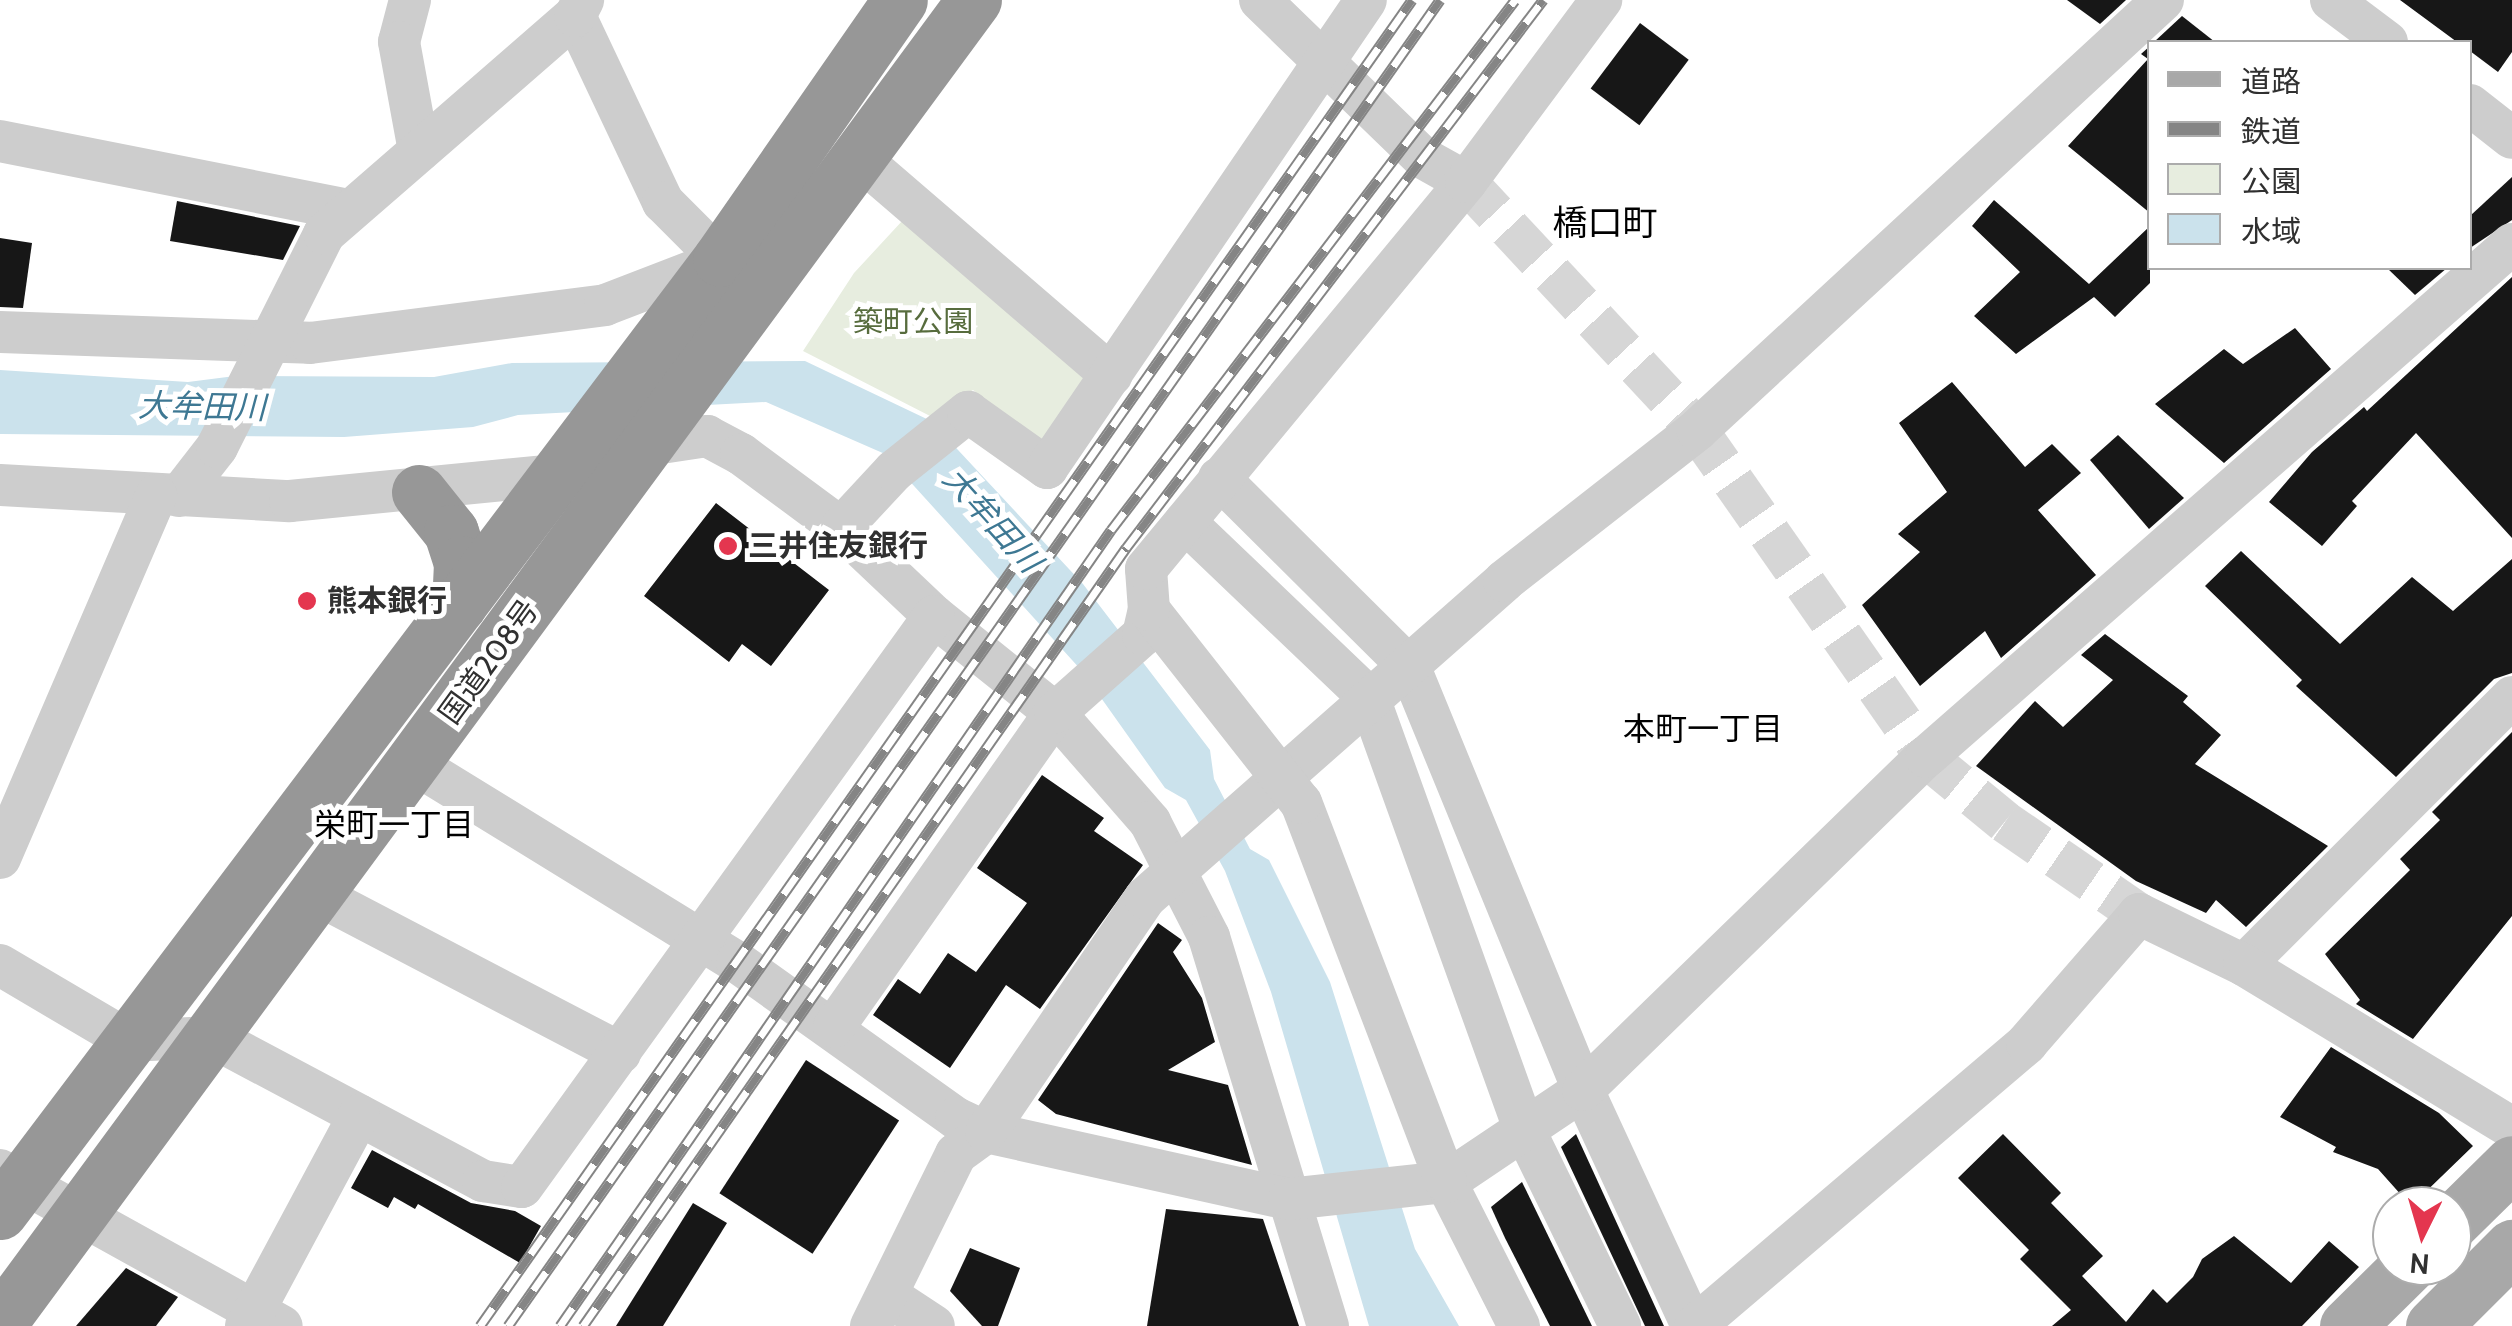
<!DOCTYPE html>
<html>
<head>
<meta charset="utf-8">
<style>
  body { margin:0 }
  #map { position:relative; width:2512px; height:1326px; overflow:hidden; background:#fff; font-family:Cabin,"Noto Sans JP",sans-serif }
  div>[style] { position:absolute }
  .green>* { inset:0; background:#e7eddf }
  .water>* { inset:0; background:#cbe2ec }
  .building>* { inset:0; background:#171717; transform-origin:0 0 }
  .minor-tunnel>* { height:42px; margin-top:-21px; transform-origin:0; background:repeating-linear-gradient(90deg,#d6d6d6 0 42px,transparent 0 63px) }
  .minor>* { height:42px; margin:-21px; padding:0 21px; transform-origin:21px; border-radius:21px; background:#cdcdcd }
  .major>* { height:55px; margin:-27.5px; padding:0 27.5px; transform-origin:27.5px; border-radius:27.5px; background:#a8a8a8 }
  .highway>* { height:55px; margin:-27.5px; padding:0 27.5px; transform-origin:27.5px; border-radius:27.5px; background:#979797 }
  .rail>* { height:11px; margin-top:-5.5px; transform-origin:0; background:repeating-linear-gradient(90deg,#fff 0 22px,#858585 0 44px); box-sizing:border-box; border-block:2px solid #858585 }
  .dots>* { width:28px; height:28px; translate:-50% -50%; box-sizing:border-box; border:5px solid #fff; border-radius:50% }
  span { translate:-50% -50%; white-space:nowrap; text-align:center; line-height:1.15; -webkit-text-stroke:10px #fff; paint-order:stroke }
  .park-label { font-size:30px; color:#576c3d }
  .poi-label { font-size:30px; color:#303030; font-weight:700 }
  .left { translate:0 -50%; text-align:left }
  .street-label { font-size:30px; color:#303030 }
  .water-label { font-size:32px; color:#3e7893; font-style:italic }
  .neighbourhood-label { font-size:32px; color:#000 }
  .quarter-label { font-size:35px; color:#000 }
  .legend { position:absolute; left:2147px; top:40px; width:325px; height:230px; box-sizing:border-box; background:#fff; border:2px solid #acacac; margin:0; padding:12px 18px; list-style:none; font-size:30px; color:#303030 }
  .legend li { display:flex; align-items:center; gap:20px; height:50px }
  .legend b { width:50px; border:2px solid #acacac }
  .north { position:absolute; left:2372px; top:1186px; width:100px; height:100px; box-sizing:border-box; background:#fff; border:2px solid #acacac; border-radius:50%; rotate:185deg; font-size:28px; font-weight:700; line-height:40px; text-align:center; color:#303030 }
  .north::after { content:''; display:block; margin:auto; width:35px; height:45px; background:#e4364f; clip-path:polygon(50% 0,100% 100%,50% 72%,0 100%) }
</style>
</head>
<body>
<div id="map">
  <div class="green">
    <div style="clip-path:polygon(903px 220px,1075px 366px,1087px 383px,1043px 444px,973px 390px,932px 417px,803px 351px,854px 273px)"></div>
  </div>
  <div class="water">
    <div style="clip-path:polygon(805px 361px,931px 421px,1083px 584px,1210px 750px,1214px 779px,1250px 849px,1269px 860px,1330px 982px,1415px 1249px,1459px 1326px,1369px 1326px,1271px 992px,1225px 871px,1186px 800px,1165px 788px,1082px 671px,885px 454px,766px 402px,518px 415px,473px 427px,344px 437px,0 434px,0 370px,188px 382px,235px 376px,434px 377px,512px 363px)"></div>
  </div>
  <div class="building">
    <div style="clip-path:polygon(2067px 0,2126px 0,2100px 24px)"></div>
    <div style="clip-path:polygon(2400px 0,2512px 0,2512px 52px,2498px 72px,2470px 51px,2470px 42px,2457px 42px)"></div>
    <div style="clip-path:polygon(2182px 16px,2215px 42px,2154px 42px)"></div>
    <div style="left:1640px;top:23px;width:61px;height:82px;rotate:37deg"></div>
    <div style="clip-path:polygon(2150px 46px,2150px 213px,2068px 146px,2148px 59px,2141px 54px)"></div>
    <div style="clip-path:polygon(2512px 177px,2512px 220px,2470px 248px,2470px 216px)"></div>
    <div style="clip-path:polygon(1994px 200px,2089px 284px,2150px 226px,2150px 283px,2115px 317px,2094px 297px,2016px 354px,1974px 316px,2020px 272px,1972px 226px)"></div>
    <div style="clip-path:polygon(177px 201px,300px 226px,283px 260px,170px 241px)"></div>
    <div style="clip-path:polygon(0 238px,32px 243px,23px 308px,0 307px)"></div>
    <div style="clip-path:polygon(2387px 268px,2447px 268px,2415px 295px)"></div>
    <div style="clip-path:polygon(2512px 277px,2512px 538px,2416px 433px,2352px 501px,2357px 506px,2322px 546px,2269px 502px,2312px 452px,2364px 407px,2367px 411px)"></div>
    <div style="clip-path:polygon(2295px 328px,2331px 369px,2224px 463px,2155px 404px,2224px 349px,2243px 364px)"></div>
    <div style="clip-path:polygon(1952px 382px,2025px 467px,2052px 444px,2081px 473px,2038px 510px,2096px 575px,2001px 658px,1985px 631px,1920px 686px,1862px 605px,1920px 552px,1898px 534px,1947px 492px,1899px 423px)"></div>
    <div style="clip-path:polygon(2118px 435px,2184px 498px,2149px 529px,2090px 460px)"></div>
    <div style="clip-path:polygon(716px 503px,829px 590px,771px 666px,742px 644px,729px 662px,644px 596px)"></div>
    <div style="clip-path:polygon(2241px 551px,2340px 644px,2412px 577px,2453px 611px,2512px 559px,2512px 673px,2494px 679px,2396px 777px,2296px 686px,2302px 680px,2205px 586px)"></div>
    <div style="clip-path:polygon(2105px 634px,2188px 696px,2183px 702px,2221px 735px,2195px 764px,2328px 846px,2246px 927px,2216px 900px,2206px 913px,2136px 881px,1976px 766px,2035px 701px,2063px 727px,2113px 680px,2081px 655px)"></div>
    <div style="clip-path:polygon(2512px 732px,2512px 916px,2413px 1039px,2356px 1004px,2360px 1000px,2325px 954px,2410px 870px,2400px 859px,2440px 820px,2432px 812px)"></div>
    <div style="clip-path:polygon(1042px 775px,1104px 818px,1094px 831px,1143px 865px,1040px 1009px,1006px 985px,950px 1068px,873px 1015px,898px 979px,920px 994px,948px 953px,976px 972px,1027px 903px,977px 868px)"></div>
    <div style="clip-path:polygon(1158px 923px,1182px 940px,1173px 952px,1202px 998px,1215px 1042px,1168px 1070px,1228px 1085px,1252px 1165px,1056px 1114px,1038px 1100px)"></div>
    <div style="clip-path:polygon(2331px 1047px,2439px 1113px,2473px 1146px,2411px 1206px,2378px 1169px,2333px 1152px,2336px 1147px,2280px 1117px)"></div>
    <div style="left:806px;top:1060px;width:111px;height:159px;rotate:33deg"></div>
    <div style="clip-path:polygon(1576px 1134px,1664px 1326px,1645px 1326px,1561px 1147px)"></div>
    <div style="clip-path:polygon(2003px 1134px,2061px 1193px,2051px 1203px,2103px 1256px,2082px 1276px,2126px 1322px,2153px 1289px,2167px 1303px,2193px 1277px,2202px 1259px,2234px 1236px,2291px 1283px,2329px 1241px,2359px 1267px,2302px 1326px,2052px 1326px,2071px 1310px,2020px 1259px,2029px 1250px,1958px 1178px)"></div>
    <div style="clip-path:polygon(372px 1150px,471px 1203px,515px 1211px,541px 1226px,520px 1263px,418px 1204px,415px 1209px,394px 1197px,388px 1208px,351px 1188px)"></div>
    <div style="clip-path:polygon(1522px 1182px,1592px 1326px,1550px 1326px,1505px 1238px,1491px 1207px)"></div>
    <div style="clip-path:polygon(693px 1203px,727px 1223px,663px 1326px,616px 1326px)"></div>
    <div style="clip-path:polygon(1166px 1209px,1263px 1219px,1299px 1326px,1147px 1326px)"></div>
    <div style="clip-path:polygon(970px 1248px,1020px 1268px,998px 1326px,982px 1326px,950px 1291px)"></div>
    <div style="clip-path:polygon(126px 1268px,178px 1297px,156px 1326px,76px 1326px)"></div>
  </div>
  <div class="minor-tunnel">
    <div style="left:1466px;top:182px;width:339px;rotate:47deg"></div>
    <div style="left:1697px;top:430px;width:399px;rotate:55deg"></div>
    <div style="left:1926px;top:757px;width:102px;rotate:39.4deg"></div>
    <div style="left:2005px;top:822px;width:163px;rotate:34.5deg"></div>
  </div>
  <div class="minor">
    <div style="left:410px;top:0;width:43px;rotate:104.7deg"></div>
    <div style="left:399px;top:42px;width:111px;rotate:79.6deg"></div>
    <div style="left:1260px;top:0;width:227px;rotate:44.1deg"></div>
    <div style="left:1423px;top:158px;width:49px;rotate:29.2deg"></div>
    <div style="left:2331px;top:0;width:70px;rotate:36.9deg"></div>
    <div style="left:575px;top:16px;width:206px;rotate:64.7deg"></div>
    <div style="left:663px;top:202px;width:81px;rotate:45deg"></div>
    <div style="left:2470px;top:105px;width:53px;rotate:38.2deg"></div>
    <div style="left:0;top:141px;width:357px;rotate:11.2deg"></div>
    <div style="left:859px;top:158px;width:333px;rotate:40.7deg"></div>
    <div style="left:0;top:332px;width:310px;rotate:2deg"></div>
    <div style="left:310px;top:343px;width:297px;rotate:-7.3deg"></div>
    <div style="left:605px;top:305px;width:125px;rotate:-21deg"></div>
    <div style="left:1219px;top:478px;width:269px;rotate:44.8deg"></div>
    <div style="left:1410px;top:668px;width:456px;rotate:67.7deg"></div>
    <div style="left:1583px;top:1090px;width:260px;rotate:65.2deg"></div>
    <div style="left:0;top:485px;width:290px;rotate:3.2deg"></div>
    <div style="left:290px;top:501px;width:268px;rotate:-5.6deg"></div>
    <div style="left:557px;top:475px;width:89px;rotate:-19deg"></div>
    <div style="left:641px;top:446px;width:67px;rotate:-8.6deg"></div>
    <div style="left:707px;top:436px;width:38px;rotate:28deg"></div>
    <div style="left:741px;top:454px;width:124px;rotate:36.5deg"></div>
    <div style="left:841px;top:528px;width:128px;rotate:43.4deg"></div>
    <div style="left:934px;top:616px;width:155px;rotate:38.7deg"></div>
    <div style="left:1055px;top:713px;width:145px;rotate:48.9deg"></div>
    <div style="left:1150px;top:822px;width:129px;rotate:62.8deg"></div>
    <div style="left:1209px;top:937px;width:407px;rotate:73deg"></div>
    <div style="left:179px;top:496px;width:62px;rotate:-52.2deg"></div>
    <div style="left:217px;top:447px;width:238px;rotate:-63.3deg"></div>
    <div style="left:324px;top:234px;width:332px;rotate:-41deg"></div>
    <div style="left:575px;top:16px;width:18px;rotate:-63deg"></div>
    <div style="left:1185px;top:522px;width:255px;rotate:43.7deg"></div>
    <div style="left:1369px;top:698px;width:460px;rotate:70.2deg"></div>
    <div style="left:1525px;top:1131px;width:217px;rotate:64deg"></div>
    <div style="left:841px;top:528px;width:78px;rotate:-47.1deg"></div>
    <div style="left:894px;top:471px;width:95px;rotate:-38.6deg"></div>
    <div style="left:968px;top:412px;width:97px;rotate:35.3deg"></div>
    <div style="left:1047px;top:468px;width:566px;rotate:-55.72deg"></div>
    <div style="left:415px;top:764px;width:378px;rotate:31.6deg"></div>
    <div style="left:737px;top:962px;width:269px;rotate:35.5deg"></div>
    <div style="left:956px;top:1118px;width:33px;rotate:25deg"></div>
    <div style="left:986px;top:1132px;width:310px;rotate:12.5deg"></div>
    <div style="left:1289px;top:1199px;width:158px;rotate:-6.2deg"></div>
    <div style="left:1446px;top:1182px;width:165px;rotate:-33.9deg"></div>
    <div style="left:1583px;top:1090px;width:478px;rotate:-44.2deg"></div>
    <div style="left:1926px;top:757px;width:779px;rotate:-41.2deg"></div>
    <div style="left:0;top:858px;width:395px;rotate:-66.7deg"></div>
    <div style="left:318px;top:895px;width:341px;rotate:27.6deg"></div>
    <div style="left:0;top:965px;width:150px;rotate:30.5deg"></div>
    <div style="left:129px;top:1041px;width:83px;rotate:-2.8deg"></div>
    <div style="left:212px;top:1037px;width:307px;rotate:28deg"></div>
    <div style="left:483px;top:1181px;width:39px;rotate:9deg"></div>
    <div style="left:522px;top:1187px;width:704px;rotate:-54.19deg"></div>
    <div style="left:2244px;top:965px;width:379px;rotate:-45deg"></div>
    <div style="left:834px;top:1027px;width:384px;rotate:-54.9deg"></div>
    <div style="left:1055px;top:713px;width:118px;rotate:-41.6deg"></div>
    <div style="left:1143px;top:635px;width:26px;rotate:-77deg"></div>
    <div style="left:0;top:1170px;width:322px;rotate:29deg"></div>
    <div style="left:887px;top:1295px;width:56px;rotate:33.4deg"></div>
    <div style="left:246px;top:1326px;width:239px;rotate:-61.8deg"></div>
    <div style="left:871px;top:1326px;width:192px;rotate:-63.7deg"></div>
    <div style="left:956px;top:1154px;width:37px;rotate:-36deg"></div>
    <div style="left:986px;top:1132px;width:283px;rotate:-55.8deg"></div>
    <div style="left:1145px;top:898px;width:479px;rotate:-41.4deg"></div>
    <div style="left:1504px;top:581px;width:245px;rotate:-38deg"></div>
    <div style="left:1697px;top:430px;width:634px;rotate:-42.7deg"></div>
    <div style="left:1519px;top:1326px;width:161px;rotate:-116.9deg"></div>
    <div style="left:1446px;top:1182px;width:406px;rotate:-110.9deg"></div>
    <div style="left:1301px;top:803px;width:246px;rotate:-128.2deg"></div>
    <div style="left:1149px;top:610px;width:41px;rotate:-94.2deg"></div>
    <div style="left:1146px;top:569px;width:502px;rotate:-50.41deg"></div>
    <div style="left:1466px;top:182px;width:227px;rotate:-53.4deg"></div>
    <div style="left:1695px;top:1326px;width:436px;rotate:-40.4deg"></div>
    <div style="left:2027px;top:1043px;width:171px;rotate:-49deg"></div>
    <div style="left:2139px;top:914px;width:117px;rotate:25.9deg"></div>
    <div style="left:2244px;top:965px;width:314px;rotate:31.3deg"></div>
  </div>
  <div class="major">
    <div style="left:2452px;top:1222px;width:84px;rotate:-44.5deg"></div>
    <div style="left:2347px;top:1326px;width:86px;rotate:-44.5deg"></div>
    <div style="left:2433px;top:1326px;width:112px;rotate:-45deg"></div>
  </div>
  <div class="highway">
    <div style="left:419px;top:492px;width:51px;rotate:51.3deg"></div>
    <div style="left:451px;top:532px;width:33px;rotate:72deg"></div>
    <div style="left:461px;top:563px;width:42px;rotate:92.7deg"></div>
    <div style="left:0;top:1212px;width:1194px;rotate:-52.93deg"></div>
    <div style="left:720px;top:259px;width:315px;rotate:-55.2deg"></div>
    <div style="left:0;top:1322px;width:1642px;rotate:-53.62deg"></div>
  </div>
  <div class="rail">
    <div style="left:480px;top:1326px;width:1621px;rotate:-54.9deg"></div>
    <div style="left:508px;top:1326px;width:1621px;rotate:-54.9deg"></div>
    <div style="left:560px;top:1326px;width:968px;rotate:-55.31deg"></div>
    <div style="left:1111px;top:530px;width:666px;rotate:-52.68deg"></div>
    <div style="left:583px;top:1326px;width:949px;rotate:-55.09deg"></div>
    <div style="left:1126px;top:548px;width:689px;rotate:-52.73deg"></div>
  </div>
  <div class="dots">
    <div style="left:728px;top:546px;background:#e4364f"></div>
    <div style="left:307px;top:601px;background:#e4364f"></div>
  </div>
  <div class="park-label">
    <span style="left:913px;top:322px">築町公園</span>
  </div>
  <div class="poi-label">
    <span class="left" style="left:748px;top:546px">三井住友銀行</span>
    <span class="left" style="left:327px;top:601px">熊本銀行</span>
  </div>
  <div class="street-label">
    <span style="left:489px;top:662px;rotate:-54deg">国道208号</span>
  </div>
  <div class="water-label">
    <span style="left:202px;top:407px;rotate:1deg">大牟田川</span>
    <span style="left:992px;top:520px;rotate:48deg">大牟田川</span>
  </div>
  <div class="neighbourhood-label">
    <span style="left:1703px;top:729px">本町一丁目</span>
    <span style="left:394px;top:825px">栄町一丁目</span>
  </div>
  <div class="quarter-label">
    <span style="left:1605px;top:223px">橋口町</span>
  </div>
  <ul class="legend">
  <li><b style="height:12px;background:#a8a8a8"></b>道路</li>
  <li><b style="height:12px;background:#858585"></b>鉄道</li>
  <li><b style="height:28px;background:#e7eddf"></b>公園</li>
  <li><b style="height:28px;background:#cbe2ec"></b>水域</li>
  </ul>
  <div class="north">N</div>
</div>
</body>
</html>
